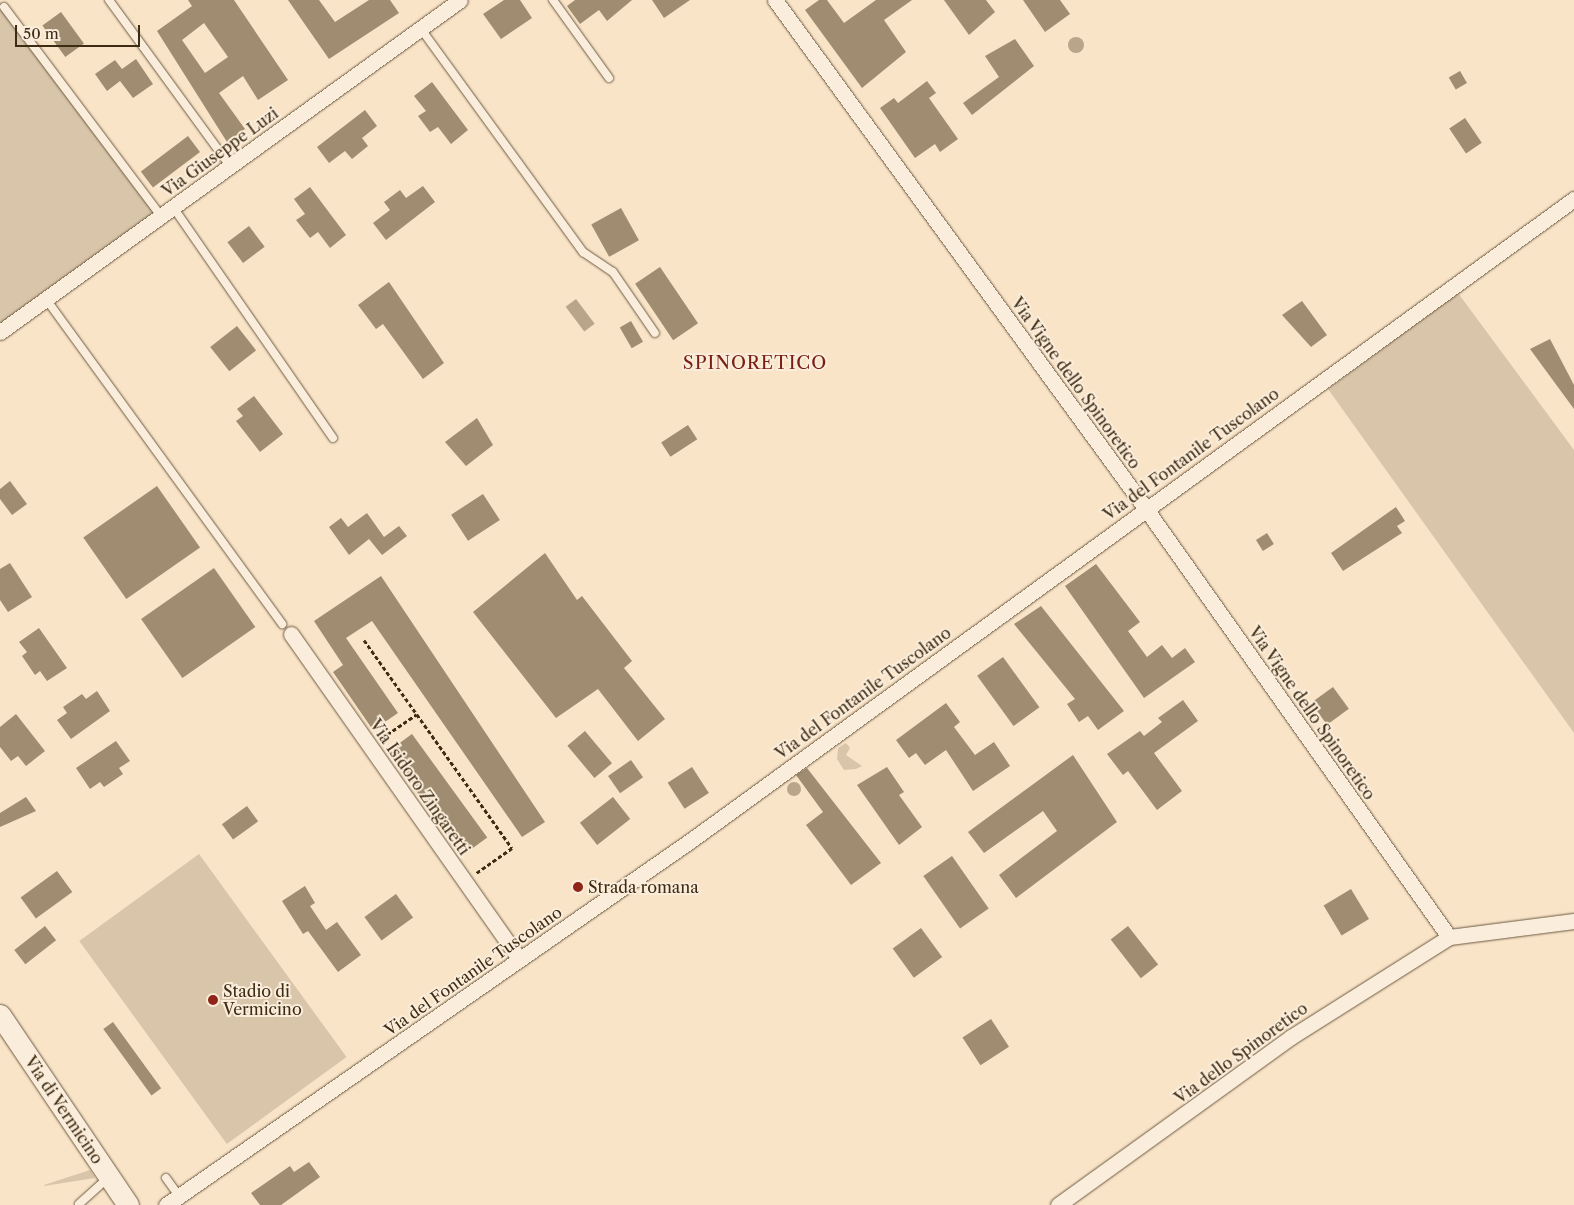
<!DOCTYPE html>
<html>
<head>
<meta charset="utf-8">
<style>
  body { margin:0 }
  #map { position:relative; width:1574px; height:1205px; overflow:hidden; background:#f9e4c8; font-family:"Libre Caslon Text",serif }
  div>[style] { position:absolute }
  .green>* { inset:0; background:#d9c5a9; transform-origin:0 0 }
  .water>* { inset:0; background:#b9a58a; transform-origin:0 0 }
  .round { border-radius:50% }
  .building>* { inset:0; background:#9f8c71; transform-origin:0 0 }
  .path>* { height:3px; margin-top:-1.5px; transform-origin:0; background:repeating-linear-gradient(90deg,#3d2c13 0 4px,transparent 0 6.5px) }
  .roads { filter:drop-shadow(0 0 1px #6c5a40) drop-shadow(0 0 1px #6c5a40) }
  .lane>* { height:8px; margin:-4px; padding:0 4px; transform-origin:4px; border-radius:4px; background:#fbeddb }
  .street>* { height:15px; margin:-7.5px; padding:0 7.5px; transform-origin:7.5px; border-radius:7.5px; background:#fbeddb }
  .secondary>* { height:21px; margin:-10.5px; padding:0 10.5px; transform-origin:10.5px; border-radius:10.5px; background:#fbeddb }
  .dots>* { width:14px; height:14px; translate:-50% -50%; box-sizing:border-box; border:2px solid #fbeddb; border-radius:50% }
  span { translate:-50% -50%; white-space:nowrap; text-align:center; line-height:1.15; -webkit-text-stroke:4px #fbeddb; paint-order:stroke }
  .street-label { font-size:16px; color:#3d2c13 }
  .poi-label { font-size:16px; color:#3d2c13 }
  .left { translate:0 -50%; text-align:left }
  .neighbourhood-label { font-size:18px; color:#7a1f14; letter-spacing:1px }
  .scale { position:absolute; left:15px; top:25px; width:125px; height:22px; box-sizing:border-box; border:2px solid #3d2c13; border-top:0; padding-left:6px; font-size:15px; line-height:18px; white-space:nowrap; color:#3d2c13; -webkit-text-stroke:4px #fbeddb; paint-order:stroke }
</style>
</head>
<body>
<div id="map">
  <div class="green">
    <div style="clip-path:polygon(0 2px,161px 216px,0 332px)"></div>
    <div style="clip-path:polygon(1458px 293px,1574px 450px,1574px 733px,1328px 389px)"></div>
    <div style="clip-path:polygon(846px 743px,850px 748px,846px 755px,862px 766px,856px 769px,844px 770px,837px 759px,838px 748px)"></div>
    <div style="left:199px;top:854px;width:251px;height:148px;rotate:54deg"></div>
    <div style="clip-path:polygon(90px 1170px,95px 1178px,44px 1186px,44px 1185px)"></div>
  </div>
  <div class="water">
    <div class="round" style="left:1068px;top:37px;width:16px;height:16px"></div>
    <div style="left:576px;top:299px;width:31px;height:13px;rotate:53deg"></div>
    <div class="round" style="left:787px;top:782px;width:14px;height:14px"></div>
  </div>
  <div class="building">
    <div style="clip-path:polygon(evenodd,188px 0,234px 0,288px 80px,258px 100px,243px 76px,219px 93px,245px 129px,227px 142px,157px 31px,192px 6px,188px 0,204px 23px,228px 57px,205px 73px,182px 40px,204px 23px)"></div>
    <div style="clip-path:polygon(288px 0,319px 0,335px 22px,369px 0,390px 0,399px 13px,329px 59px)"></div>
    <div style="clip-path:polygon(504px 0,520px 0,532px 18px,501px 39px,483px 14px)"></div>
    <div style="clip-path:polygon(575px 0,632px 0,607px 21px,599px 10px,580px 24px,567px 6px)"></div>
    <div style="clip-path:polygon(652px 0,690px 0,664px 18px)"></div>
    <div style="clip-path:polygon(819px 0,827px 0,844px 23px,876px 0,912px 0,884px 20px,906px 52px,862px 88px,805px 10px)"></div>
    <div style="clip-path:polygon(944px 0,986px 0,995px 12px,969px 35px)"></div>
    <div style="clip-path:polygon(1023px 0,1060px 0,1070px 14px,1045px 32px)"></div>
    <div style="left:61px;top:12px;width:39px;height:23px;rotate:54deg"></div>
    <div style="clip-path:polygon(1015px 39px,1034px 66px,972px 115px,963px 103px,999px 77px,985px 56px)"></div>
    <div style="clip-path:polygon(136px 59px,153px 84px,133px 98px,120px 81px,107px 91px,95px 74px,115px 60px,122px 69px)"></div>
    <div style="left:1460px;top:71px;width:14px;height:13px;rotate:60deg"></div>
    <div style="clip-path:polygon(927px 81px,936px 93px,929px 98px,958px 139px,940px 152px,935px 144px,915px 158px,880px 108px,894px 98px,898px 103px)"></div>
    <div style="clip-path:polygon(432px 82px,468px 130px,451px 144px,438px 127px,430px 132px,418px 116px,426px 111px,414px 96px)"></div>
    <div style="clip-path:polygon(365px 110px,377px 126px,362px 138px,368px 146px,352px 159px,345px 151px,329px 163px,317px 147px)"></div>
    <div style="left:1465px;top:118px;width:30px;height:19px;rotate:56deg"></div>
    <div style="left:188px;top:136px;width:20px;height:59px;rotate:53deg"></div>
    <div style="clip-path:polygon(423px 186px,435px 202px,386px 240px,373px 223px,390px 210px,384px 202px,400px 190px,406px 198px)"></div>
    <div style="clip-path:polygon(310px 187px,346px 235px,330px 248px,318px 232px,310px 238px,296px 220px,305px 214px,294px 199px)"></div>
    <div style="left:621px;top:208px;width:37px;height:34px;rotate:61deg"></div>
    <div style="left:249px;top:226px;width:26px;height:27px;rotate:53deg"></div>
    <div style="left:660px;top:267px;width:68px;height:30px;rotate:56deg"></div>
    <div style="clip-path:polygon(389px 282px,444px 363px,423px 379px,383px 324px,376px 329px,358px 305px)"></div>
    <div style="clip-path:polygon(1302px 301px,1327px 335px,1311px 347px,1282px 315px)"></div>
    <div style="left:631px;top:321px;width:24px;height:13px;rotate:60deg"></div>
    <div style="left:237px;top:326px;width:31px;height:34px;rotate:52deg"></div>
    <div style="clip-path:polygon(1550px 339px,1574px 385px,1574px 409px,1530px 349px)"></div>
    <div style="clip-path:polygon(254px 396px,283px 434px,260px 452px,236px 421px,243px 416px,237px 409px)"></div>
    <div style="clip-path:polygon(477px 418px,493px 445px,466px 466px,445px 442px)"></div>
    <div style="left:688px;top:425px;width:17px;height:32px;rotate:57deg"></div>
    <div style="clip-path:polygon(10px 481px,27px 504px,12px 515px,0 499px,0 489px)"></div>
    <div style="left:157px;top:486px;width:75px;height:90px;rotate:55deg"></div>
    <div style="left:483px;top:494px;width:31px;height:38px;rotate:57deg"></div>
    <div style="clip-path:polygon(1396px 507px,1405px 521px,1397px 526px,1402px 533px,1343px 571px,1331px 553px)"></div>
    <div style="clip-path:polygon(367px 513px,384px 537px,399px 526px,407px 536px,382px 555px,369px 539px,349px 555px,329px 527px,341px 518px,348px 527px)"></div>
    <div style="left:1267px;top:533px;width:13px;height:13px;rotate:58deg"></div>
    <div style="clip-path:polygon(545px 553px,577px 600px,582px 596px,632px 661px,624px 668px,665px 719px,638px 741px,598px 689px,556px 718px,473px 612px)"></div>
    <div style="clip-path:polygon(10px 563px,32px 597px,8px 612px,0 600px,0 569px)"></div>
    <div style="clip-path:polygon(1096px 564px,1140px 622px,1128px 631px,1147px 657px,1162px 645px,1172px 658px,1185px 648px,1195px 662px,1144px 698px,1065px 586px)"></div>
    <div style="left:214px;top:568px;width:72px;height:89px;rotate:55deg"></div>
    <div style="clip-path:polygon(381px 576px,545px 822px,522px 837px,372px 621px,346px 638px,398px 713px,373px 730px,333px 672px,343px 665px,314px 621px)"></div>
    <div style="clip-path:polygon(1041px 606px,1124px 711px,1098px 730px,1088px 716px,1079px 722px,1067px 704px,1075px 699px,1014px 624px)"></div>
    <div style="clip-path:polygon(39px 628px,67px 668px,47px 681px,40px 671px,35px 675px,22px 656px,27px 652px,19px 642px)"></div>
    <div style="left:1003px;top:657px;width:62px;height:32px;rotate:54deg"></div>
    <div style="left:1333px;top:687px;width:27px;height:27px;rotate:54deg"></div>
    <div style="clip-path:polygon(97px 691px,110px 711px,71px 739px,57px 720px,67px 713px,63px 707px,82px 694px,86px 699px)"></div>
    <div style="clip-path:polygon(1183px 700px,1198px 721px,1154px 753px,1182px 791px,1157px 810px,1128px 771px,1123px 775px,1107px 754px,1140px 731px,1144px 736px,1162px 722px,1158px 718px)"></div>
    <div style="clip-path:polygon(946px 703px,960px 722px,954px 727px,975px 755px,994px 742px,1010px 766px,973px 791px,946px 750px,925px 765px,916px 753px,909px 758px,896px 740px)"></div>
    <div style="clip-path:polygon(16px 714px,45px 751px,26px 766px,18px 756px,11px 761px,0 747px,0 727px)"></div>
    <div style="left:585px;top:731px;width:42px;height:23px;rotate:50deg"></div>
    <div style="left:412px;top:734px;width:128px;height:30px;rotate:54deg"></div>
    <div style="clip-path:polygon(116px 741px,130px 761px,119px 768px,123px 774px,104px 787px,100px 782px,90px 789px,76px 768px)"></div>
    <div style="clip-path:polygon(1073px 755px,1117px 822px,1016px 898px,999px 875px,1057px 831px,1043px 811px,984px 853px,968px 832px)"></div>
    <div style="left:631px;top:760px;width:21px;height:28px;rotate:55deg"></div>
    <div style="left:692px;top:767px;width:31px;height:29px;rotate:57deg"></div>
    <div style="clip-path:polygon(887px 767px,904px 792px,899px 795px,922px 827px,899px 845px,857px 785px)"></div>
    <div style="clip-path:polygon(807px 768px,881px 863px,851px 885px,806px 825px,823px 812px,796px 775px)"></div>
    <div style="clip-path:polygon(26px 797px,36px 811px,0 827px,0 813px)"></div>
    <div style="left:613px;top:797px;width:28px;height:42px;rotate:52deg"></div>
    <div style="left:247px;top:806px;width:19px;height:31px;rotate:54deg"></div>
    <div style="left:952px;top:856px;width:64px;height:35px;rotate:55deg"></div>
    <div style="left:57px;top:871px;width:26px;height:45px;rotate:54deg"></div>
    <div style="clip-path:polygon(305px 886px,315px 903px,310px 906px,326px 930px,337px 922px,361px 955px,338px 972px,308px 931px,303px 934px,282px 901px)"></div>
    <div style="left:1351px;top:889px;width:35px;height:32px;rotate:59deg"></div>
    <div style="left:396px;top:894px;width:29px;height:39px;rotate:54deg"></div>
    <div style="left:45px;top:926px;width:18px;height:39px;rotate:52deg"></div>
    <div style="left:1128px;top:926px;width:49px;height:22px;rotate:52deg"></div>
    <div style="left:921px;top:928px;width:36px;height:35px;rotate:54deg"></div>
    <div style="left:991px;top:1019px;width:33px;height:34px;rotate:57deg"></div>
    <div style="left:113px;top:1022px;width:82px;height:12px;rotate:54deg"></div>
    <div style="clip-path:polygon(309px 1162px,320px 1177px,281px 1205px,260px 1205px,251px 1193px,290px 1166px,294px 1172px)"></div>
  </div>
  <div class="path">
    <div style="left:364px;top:640px;width:255px;rotate:54.6deg"></div>
    <div style="left:512px;top:848px;width:45px;rotate:144.9deg"></div>
    <div style="left:382px;top:738px;width:42px;rotate:-34.4deg"></div>
  </div>
  <div class="roads">
    <div class="lane">
      <div style="left:109px;top:0;width:205px;rotate:53.9deg"></div>
      <div style="left:553px;top:0;width:96px;rotate:54.3deg"></div>
      <div style="left:4px;top:7px;width:261px;rotate:53.1deg"></div>
      <div style="left:421px;top:29px;width:276px;rotate:54deg"></div>
      <div style="left:583px;top:252px;width:36px;rotate:34deg"></div>
      <div style="left:613px;top:272px;width:74px;rotate:55.5deg"></div>
      <div style="left:173px;top:207px;width:281px;rotate:55.3deg"></div>
      <div style="left:46px;top:299px;width:402px;rotate:54deg"></div>
      <div style="left:166px;top:1178px;width:22px;rotate:54deg"></div>
      <div style="left:79px;top:1204px;width:31px;rotate:-42deg"></div>
    </div>
    <div class="street">
      <div style="left:775px;top:0;width:630px;rotate:53.91deg"></div>
      <div style="left:1146px;top:509px;width:524px;rotate:54.7deg"></div>
      <div style="left:0;top:332px;width:567px;rotate:-35.82deg"></div>
      <div style="left:291px;top:634px;width:397px;rotate:54.9deg"></div>
      <div style="left:166px;top:1205px;width:638px;rotate:-34.79deg"></div>
      <div style="left:690px;top:841px;width:1093px;rotate:-35.99deg"></div>
      <div style="left:1058px;top:1205px;width:287px;rotate:-35.8deg"></div>
      <div style="left:1291px;top:1037px;width:187px;rotate:-32.3deg"></div>
      <div style="left:1449px;top:937px;width:126px;rotate:-7.3deg"></div>
    </div>
    <div class="secondary">
      <div style="left:0;top:1015px;width:229px;rotate:56deg"></div>
    </div>
  </div>
  <div class="dots">
    <div style="left:578px;top:887px;background:#8f2418"></div>
    <div style="left:213px;top:1000px;background:#8f2418"></div>
  </div>
  <div class="street-label">
    <span style="left:220px;top:152px;rotate:-36deg">Via Giuseppe Luzi</span>
    <span style="left:1076px;top:383px;rotate:54deg">Via Vigne dello Spinoretico</span>
    <span style="left:1191px;top:454px;rotate:-36deg">Via del Fontanile Tuscolano</span>
    <span style="left:863px;top:693px;rotate:-36deg">Via del Fontanile Tuscolano</span>
    <span style="left:1312px;top:713px;rotate:55deg">Via Vigne dello Spinoretico</span>
    <span style="left:420px;top:787px;rotate:55deg">Via Isidoro Zingaretti</span>
    <span style="left:473px;top:971px;rotate:-35deg">Via del Fontanile Tuscolano</span>
    <span style="left:1241px;top:1053px;rotate:-36deg">Via dello Spinoretico</span>
    <span style="left:64px;top:1110px;rotate:56deg">Via di Vermicino</span>
  </div>
  <div class="poi-label">
    <span class="left" style="left:588px;top:887px">Strada romana</span>
    <span class="left" style="left:223px;top:1000px">Stadio di<br>Vermicino</span>
  </div>
  <div class="neighbourhood-label">
    <span style="left:755px;top:363px">SPINORETICO</span>
  </div>
  <div class="scale">50 m</div>
</div>
</body>
</html>
